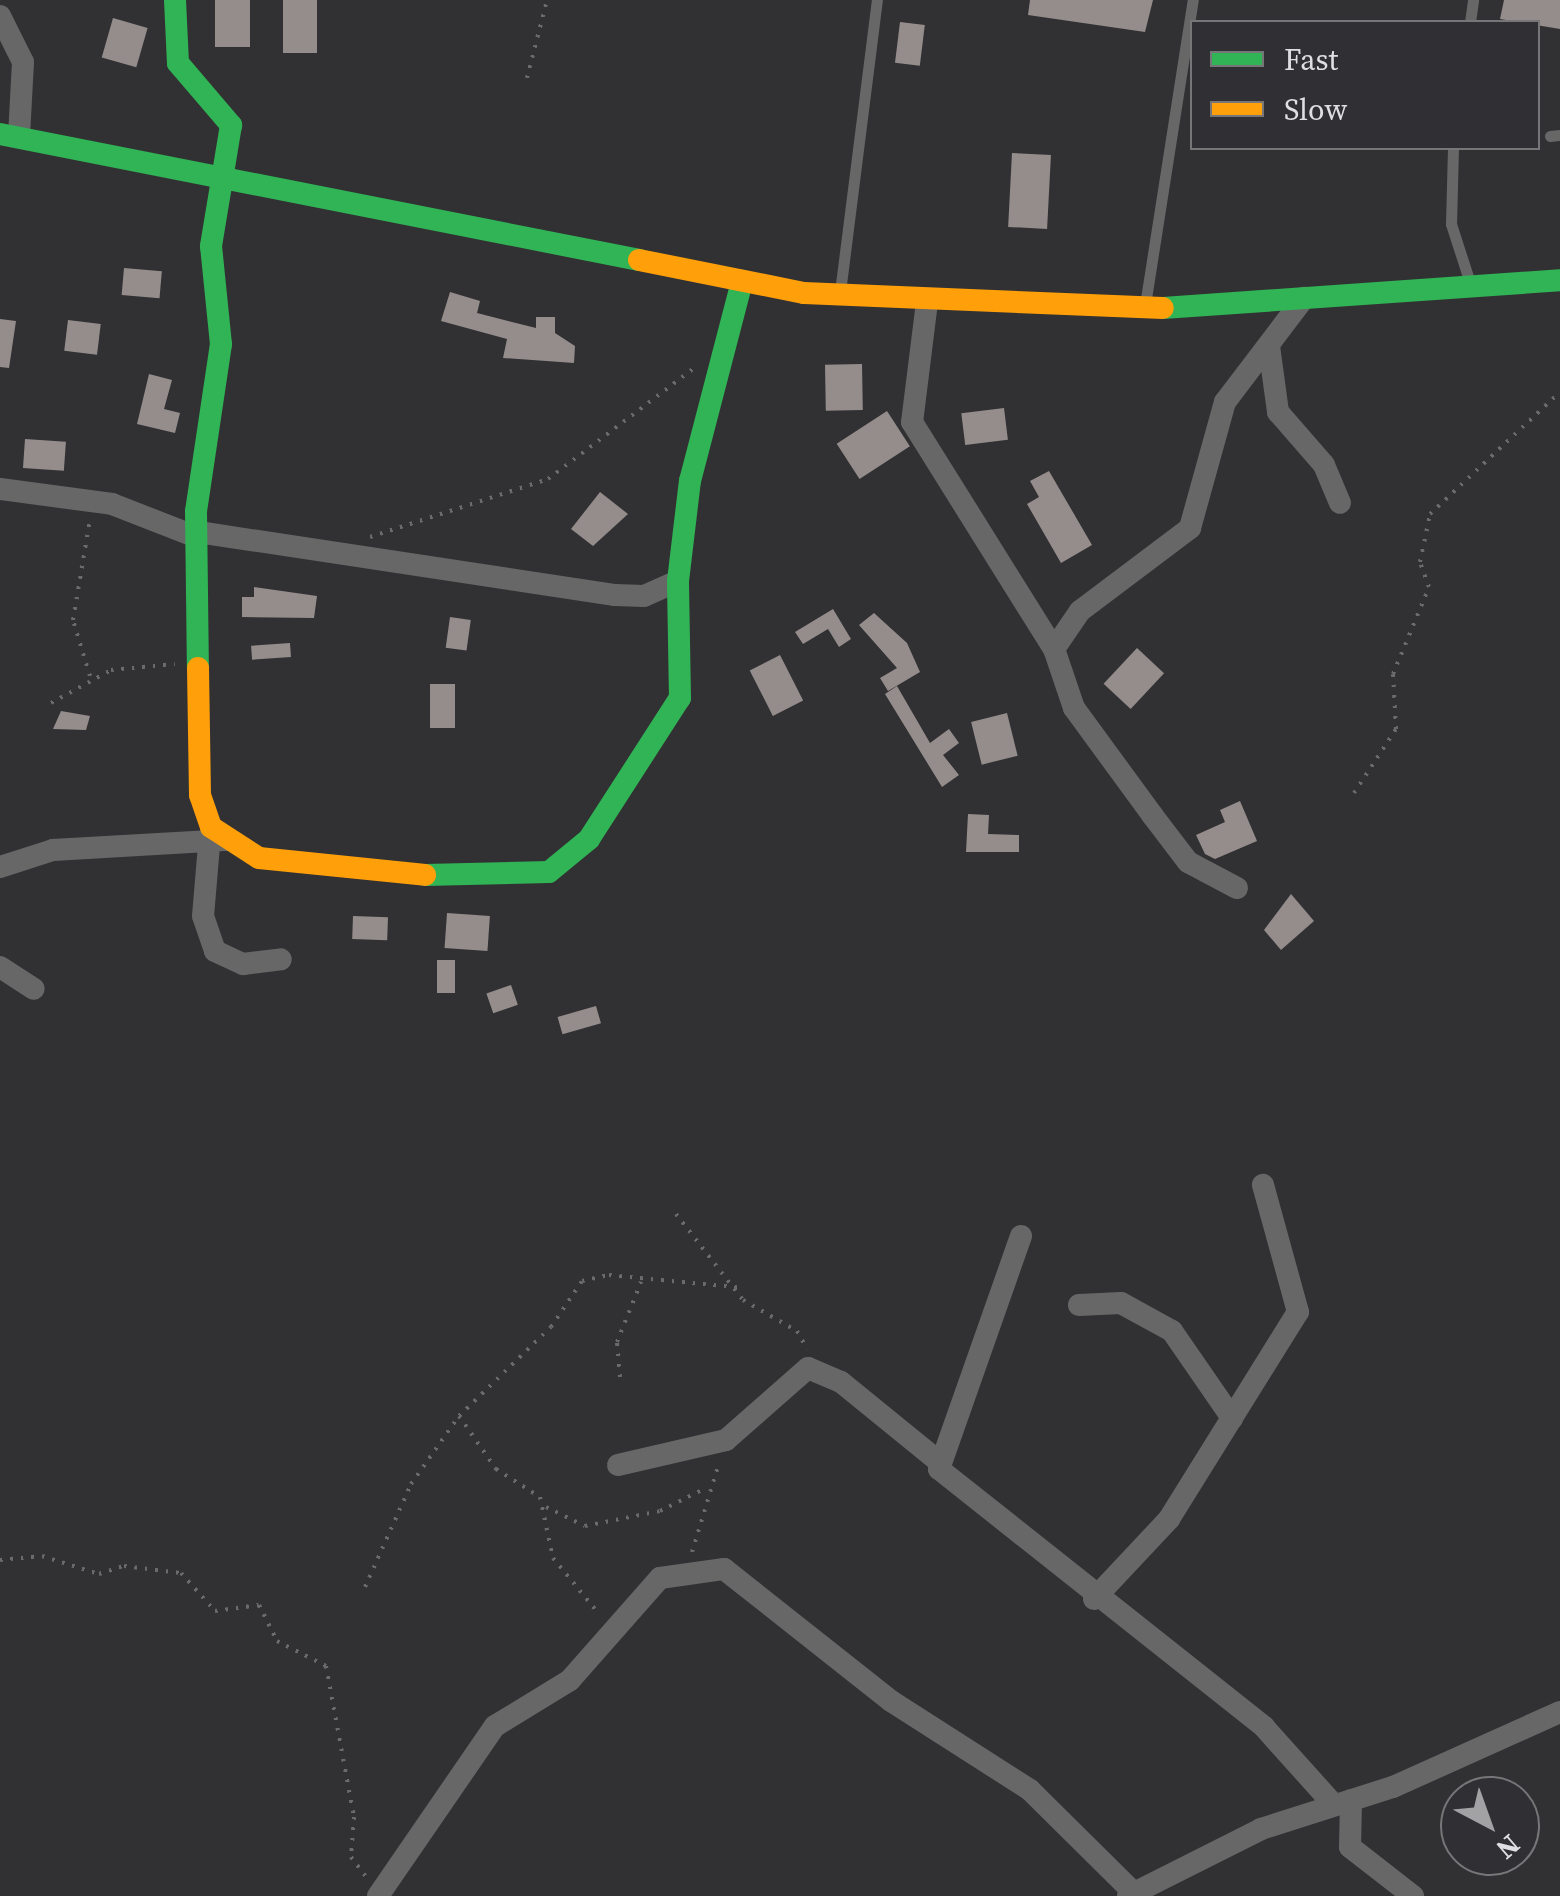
<!DOCTYPE html>
<html>
<head>
<meta charset="utf-8">
<style>
  body { margin:0 }
  #map { position:relative; width:1560px; height:1896px; overflow:hidden; background:#313133; font-family:"Source Serif 4",serif }
  div>[style] { position:absolute }
  .building>* { inset:0; background:#958d8c; transform-origin:0 0 }
  .path>* { height:4px; margin-top:-2px; transform-origin:0; background:repeating-linear-gradient(90deg,#6b6b6b 0 2.5px,transparent 0 10.5px) }
  .lane>* { height:11px; margin:-5.5px; padding:0 5.5px; transform-origin:5.5px; border-radius:5.5px; background:#686768 }
  .street>* { height:22px; margin:-11px; padding:0 11px; transform-origin:11px; border-radius:11px; background:#686768 }
  .fast>* { height:22px; margin:-11px; padding:0 11px; transform-origin:11px; border-radius:11px; background:#30b455 }
  .slow>* { height:22px; margin:-11px; padding:0 11px; transform-origin:11px; border-radius:11px; background:#ff9f0a }
  span { translate:-50% -50%; white-space:nowrap; text-align:center; line-height:1.15; -webkit-text-stroke:10px #303034; paint-order:stroke }
  .legend { position:absolute; left:1190px; top:20px; width:350px; height:130px; box-sizing:border-box; background:#303034; border:2px solid #767679; margin:0; padding:12px 18px; list-style:none; font-size:30px; color:#dfdfe1 }
  .legend li { display:flex; align-items:center; gap:20px; height:50px }
  .legend b { width:50px; border:2px solid #767679 }
  .north { position:absolute; left:1440px; top:1776px; width:100px; height:100px; box-sizing:border-box; background:#303034; border:2px solid #767679; border-radius:50%; rotate:139deg; font-size:28px; font-weight:700; line-height:40px; text-align:center; color:#dfdfe1 }
  .north::after { content:''; display:block; margin:auto; width:35px; height:45px; background:#a2a2a4; clip-path:polygon(50% 0,100% 100%,50% 72%,0 100%) }
</style>
</head>
<body>
<div id="map">
  <div class="building">
    <div style="left:215px;top:0;width:35px;height:47px"></div>
    <div style="left:283px;top:0;width:34px;height:53px"></div>
    <div style="clip-path:polygon(1030px 0,1153px 0,1145px 32px,1028px 15px)"></div>
    <div style="clip-path:polygon(1504px 0,1560px 0,1560px 29px,1500px 19px)"></div>
    <div style="left:113px;top:18px;width:36px;height:41px;rotate:16deg"></div>
    <div style="left:900px;top:22px;width:25px;height:41px;rotate:7deg"></div>
    <div style="left:1012px;top:153px;width:39px;height:74px;rotate:3deg"></div>
    <div style="left:124px;top:268px;width:38px;height:27px;rotate:5deg"></div>
    <div style="clip-path:polygon(450px 292px,480px 301px,477px 313px,536px 328px,536px 317px,555px 317px,555px 333px,575px 346px,574px 363px,503px 358px,507px 339px,441px 321px)"></div>
    <div style="clip-path:polygon(0 319px,16px 321px,9px 368px,0 367px)"></div>
    <div style="left:68px;top:320px;width:33px;height:31px;rotate:7deg"></div>
    <div style="left:862px;top:364px;width:46px;height:37px;rotate:89deg"></div>
    <div style="clip-path:polygon(149px 374px,172px 380px,164px 409px,180px 413px,175px 433px,137px 424px)"></div>
    <div style="left:1004px;top:408px;width:32px;height:43px;rotate:83deg"></div>
    <div style="left:887px;top:411px;width:42px;height:60px;rotate:57deg"></div>
    <div style="left:25px;top:439px;width:41px;height:29px;rotate:4deg"></div>
    <div style="clip-path:polygon(1049px 471px,1092px 545px,1061px 563px,1027px 504px,1039px 497px,1030px 481px)"></div>
    <div style="clip-path:polygon(600px 492px,628px 514px,593px 546px,571px 529px)"></div>
    <div style="clip-path:polygon(254px 587px,317px 596px,314px 618px,242px 617px,242px 597px,254px 597px)"></div>
    <div style="clip-path:polygon(833px 609px,851px 639px,839px 647px,828px 629px,803px 644px,795px 632px)"></div>
    <div style="clip-path:polygon(874px 613px,907px 643px,920px 672px,888px 691px,880px 678px,897px 668px,859px 625px)"></div>
    <div style="left:450px;top:617px;width:21px;height:31px;rotate:8deg"></div>
    <div style="left:290px;top:643px;width:14px;height:39px;rotate:86deg"></div>
    <div style="left:1137px;top:648px;width:37px;height:49px;rotate:43deg"></div>
    <div style="left:780px;top:655px;width:51px;height:34px;rotate:63deg"></div>
    <div style="left:430px;top:684px;width:25px;height:44px"></div>
    <div style="clip-path:polygon(897px 686px,930px 743px,949px 729px,959px 743px,943px 755px,959px 775px,942px 787px,885px 694px)"></div>
    <div style="clip-path:polygon(61px 711px,90px 716px,86px 730px,53px 729px)"></div>
    <div style="left:1007px;top:713px;width:44px;height:37px;rotate:76deg"></div>
    <div style="clip-path:polygon(1240px 801px,1257px 841px,1215px 859px,1205px 854px,1196px 835px,1225px 822px,1220px 810px)"></div>
    <div style="clip-path:polygon(968px 814px,989px 815px,988px 834px,1019px 835px,1019px 852px,966px 852px)"></div>
    <div style="clip-path:polygon(1291px 894px,1314px 921px,1281px 950px,1264px 930px)"></div>
    <div style="left:447px;top:913px;width:43px;height:35px;rotate:4deg"></div>
    <div style="left:353px;top:916px;width:35px;height:23px;rotate:2deg"></div>
    <div style="left:437px;top:960px;width:18px;height:33px"></div>
    <div style="left:511px;top:985px;width:21px;height:26px;rotate:71deg"></div>
    <div style="left:596px;top:1006px;width:18px;height:40px;rotate:74deg"></div>
  </div>
  <div class="path">
    <div style="left:527px;top:78px;width:81px;rotate:-75.6deg"></div>
    <div style="left:370px;top:537px;width:187px;rotate:-18deg"></div>
    <div style="left:548px;top:479px;width:182px;rotate:-37.2deg"></div>
    <div style="left:90px;top:676px;width:59px;rotate:-106.9deg"></div>
    <div style="left:73px;top:620px;width:101px;rotate:-80.4deg"></div>
    <div style="left:51px;top:703px;width:68px;rotate:-28.8deg"></div>
    <div style="left:111px;top:670px;width:64px;rotate:-5.4deg"></div>
    <div style="left:1354px;top:793px;width:77px;rotate:-56.7deg"></div>
    <div style="left:1396px;top:729px;width:55px;rotate:-93.1deg"></div>
    <div style="left:1393px;top:674px;width:94px;rotate:-67.5deg"></div>
    <div style="left:1429px;top:587px;width:27px;rotate:-110deg"></div>
    <div style="left:1420px;top:562px;width:49px;rotate:-78.2deg"></div>
    <div style="left:1430px;top:514px;width:178px;rotate:-43.2deg"></div>
    <div style="left:676px;top:1214px;width:109px;rotate:52.1deg"></div>
    <div style="left:743px;top:1300px;width:62px;rotate:29.9deg"></div>
    <div style="left:797px;top:1331px;width:21px;rotate:61deg"></div>
    <div style="left:620px;top:1377px;width:35px;rotate:-95deg"></div>
    <div style="left:617px;top:1342px;width:65px;rotate:-68.2deg"></div>
    <div style="left:459px;top:1416px;width:65px;rotate:55.1deg"></div>
    <div style="left:496px;top:1469px;width:52px;rotate:32.5deg"></div>
    <div style="left:540px;top:1497px;width:62px;rotate:78deg"></div>
    <div style="left:553px;top:1558px;width:72px;rotate:50.6deg"></div>
    <div style="left:546px;top:1507px;width:43px;rotate:26deg"></div>
    <div style="left:585px;top:1526px;width:76px;rotate:-11.3deg"></div>
    <div style="left:660px;top:1511px;width:49px;rotate:-26.6deg"></div>
    <div style="left:692px;top:1552px;width:93px;rotate:-73.1deg"></div>
    <div style="left:0;top:1560px;width:42px;rotate:-5.4deg"></div>
    <div style="left:42px;top:1556px;width:60px;rotate:17.5deg"></div>
    <div style="left:99px;top:1574px;width:26px;rotate:-18deg"></div>
    <div style="left:124px;top:1566px;width:57px;rotate:7deg"></div>
    <div style="left:181px;top:1573px;width:51px;rotate:48.2deg"></div>
    <div style="left:215px;top:1611px;width:44px;rotate:-7.8deg"></div>
    <div style="left:259px;top:1605px;width:40px;rotate:63.4deg"></div>
    <div style="left:277px;top:1641px;width:55px;rotate:27deg"></div>
    <div style="left:326px;top:1666px;width:154px;rotate:79.5deg"></div>
    <div style="left:354px;top:1817px;width:40px;rotate:94.3deg"></div>
    <div style="left:351px;top:1857px;width:26px;rotate:53deg"></div>
    <div style="left:365px;top:1587px;width:113px;rotate:-65.9deg"></div>
    <div style="left:411px;top:1484px;width:83px;rotate:-54.8deg"></div>
    <div style="left:459px;top:1416px;width:128px;rotate:-44.1deg"></div>
    <div style="left:551px;top:1327px;width:55px;rotate:-56deg"></div>
    <div style="left:582px;top:1281px;width:28px;rotate:-13deg"></div>
    <div style="left:609px;top:1275px;width:129px;rotate:5.4deg"></div>
  </div>
  <div class="lane">
    <div style="left:1470px;top:22px;width:22px;rotate:-82deg"></div>
    <div style="left:1550px;top:136px;width:10px;rotate:-6deg"></div>
    <div style="left:1453px;top:148px;width:76px;rotate:91.5deg"></div>
    <div style="left:1451px;top:224px;width:62px;rotate:72.1deg"></div>
    <div style="left:840px;top:292px;width:294px;rotate:-82.8deg"></div>
    <div style="left:1145px;top:305px;width:309px;rotate:-81.1deg"></div>
  </div>
  <div class="street">
    <div style="left:0;top:16px;width:51px;rotate:63.4deg"></div>
    <div style="left:23px;top:62px;width:75px;rotate:93.1deg"></div>
    <div style="left:927px;top:302px;width:121px;rotate:97.1deg"></div>
    <div style="left:912px;top:422px;width:268px;rotate:58deg"></div>
    <div style="left:1269px;top:346px;width:67px;rotate:82.2deg"></div>
    <div style="left:1278px;top:412px;width:70px;rotate:49deg"></div>
    <div style="left:1324px;top:465px;width:41px;rotate:67.2deg"></div>
    <div style="left:0;top:489px;width:113px;rotate:7.6deg"></div>
    <div style="left:112px;top:504px;width:93px;rotate:21.3deg"></div>
    <div style="left:198px;top:532px;width:422px;rotate:8.6deg"></div>
    <div style="left:615px;top:595px;width:29px;rotate:2deg"></div>
    <div style="left:644px;top:596px;width:37px;rotate:-24deg"></div>
    <div style="left:209px;top:845px;width:71px;rotate:94.8deg"></div>
    <div style="left:203px;top:916px;width:37px;rotate:71deg"></div>
    <div style="left:215px;top:951px;width:31px;rotate:25deg"></div>
    <div style="left:243px;top:964px;width:38px;rotate:-7deg"></div>
    <div style="left:0;top:867px;width:56px;rotate:-17.8deg"></div>
    <div style="left:53px;top:850px;width:176px;rotate:-3.3deg"></div>
    <div style="left:1237px;top:888px;width:55px;rotate:-152deg"></div>
    <div style="left:1188px;top:862px;width:58px;rotate:-127.3deg"></div>
    <div style="left:1153px;top:816px;width:134px;rotate:-126.2deg"></div>
    <div style="left:1074px;top:708px;width:62px;rotate:-108.7deg"></div>
    <div style="left:1054px;top:649px;width:46px;rotate:-55.6deg"></div>
    <div style="left:1080px;top:611px;width:138px;rotate:-37deg"></div>
    <div style="left:1190px;top:528px;width:131px;rotate:-74.5deg"></div>
    <div style="left:1225px;top:402px;width:131px;rotate:-52.8deg"></div>
    <div style="left:0;top:967px;width:40px;rotate:32.9deg"></div>
    <div style="left:1021px;top:1236px;width:247px;rotate:109.4deg"></div>
    <div style="left:939px;top:1469px;width:415px;rotate:38.4deg"></div>
    <div style="left:1264px;top:1727px;width:105px;rotate:48.1deg"></div>
    <div style="left:1079px;top:1305px;width:42px;rotate:-2.7deg"></div>
    <div style="left:1121px;top:1303px;width:58px;rotate:28.8deg"></div>
    <div style="left:1172px;top:1331px;width:106px;rotate:55.4deg"></div>
    <div style="left:618px;top:1465px;width:111px;rotate:-13deg"></div>
    <div style="left:726px;top:1440px;width:109px;rotate:-41.3deg"></div>
    <div style="left:808px;top:1368px;width:36px;rotate:23deg"></div>
    <div style="left:841px;top:1382px;width:124px;rotate:39.1deg"></div>
    <div style="left:1094px;top:1599px;width:110px;rotate:-46.8deg"></div>
    <div style="left:1169px;top:1519px;width:244px;rotate:-58.1deg"></div>
    <div style="left:1298px;top:1312px;width:132px;rotate:-105.4deg"></div>
    <div style="left:1351px;top:1800px;width:47px;rotate:91.2deg"></div>
    <div style="left:1350px;top:1847px;width:80px;rotate:37.9deg"></div>
    <div style="left:378px;top:1896px;width:206px;rotate:-55.5deg"></div>
    <div style="left:495px;top:1726px;width:88px;rotate:-31.5deg"></div>
    <div style="left:570px;top:1680px;width:136px;rotate:-48.6deg"></div>
    <div style="left:660px;top:1578px;width:65px;rotate:-8deg"></div>
    <div style="left:724px;top:1569px;width:213px;rotate:38.3deg"></div>
    <div style="left:891px;top:1701px;width:165px;rotate:32.6deg"></div>
    <div style="left:1030px;top:1790px;width:146px;rotate:44.7deg"></div>
    <div style="left:1128px;top:1896px;width:149px;rotate:-26.7deg"></div>
    <div style="left:1261px;top:1829px;width:139px;rotate:-17.7deg"></div>
    <div style="left:1393px;top:1787px;width:183px;rotate:-24.2deg"></div>
  </div>
  <div class="fast">
    <div style="left:175px;top:0;width:63px;rotate:87.3deg"></div>
    <div style="left:178px;top:63px;width:82px;rotate:49.5deg"></div>
    <div style="left:231px;top:125px;width:123px;rotate:99.4deg"></div>
    <div style="left:211px;top:246px;width:99px;rotate:84.2deg"></div>
    <div style="left:221px;top:344px;width:169px;rotate:98.5deg"></div>
    <div style="left:196px;top:511px;width:157px;rotate:89.3deg"></div>
    <div style="left:0;top:134px;width:651px;rotate:11.15deg"></div>
    <div style="left:1163px;top:308px;width:398px;rotate:-4deg"></div>
    <div style="left:425px;top:875px;width:124px;rotate:-1.4deg"></div>
    <div style="left:549px;top:872px;width:52px;rotate:-39.5deg"></div>
    <div style="left:589px;top:839px;width:168px;rotate:-57.2deg"></div>
    <div style="left:680px;top:698px;width:117px;rotate:-91deg"></div>
    <div style="left:678px;top:581px;width:101px;rotate:-83.2deg"></div>
    <div style="left:690px;top:481px;width:207px;rotate:-75.4deg"></div>
  </div>
  <div class="slow">
    <div style="left:639px;top:260px;width:168px;rotate:11.3deg"></div>
    <div style="left:804px;top:293px;width:359px;rotate:2.4deg"></div>
    <div style="left:198px;top:668px;width:127px;rotate:89.1deg"></div>
    <div style="left:200px;top:795px;width:34px;rotate:71deg"></div>
    <div style="left:211px;top:827px;width:57px;rotate:32.9deg"></div>
    <div style="left:259px;top:858px;width:167px;rotate:5.8deg"></div>
  </div>
  <ul class="legend">
  <li><b style="height:12px;background:#30b455"></b>Fast</li>
  <li><b style="height:12px;background:#ff9f0a"></b>Slow</li>
  </ul>
  <div class="north">N</div>
</div>
</body>
</html>
